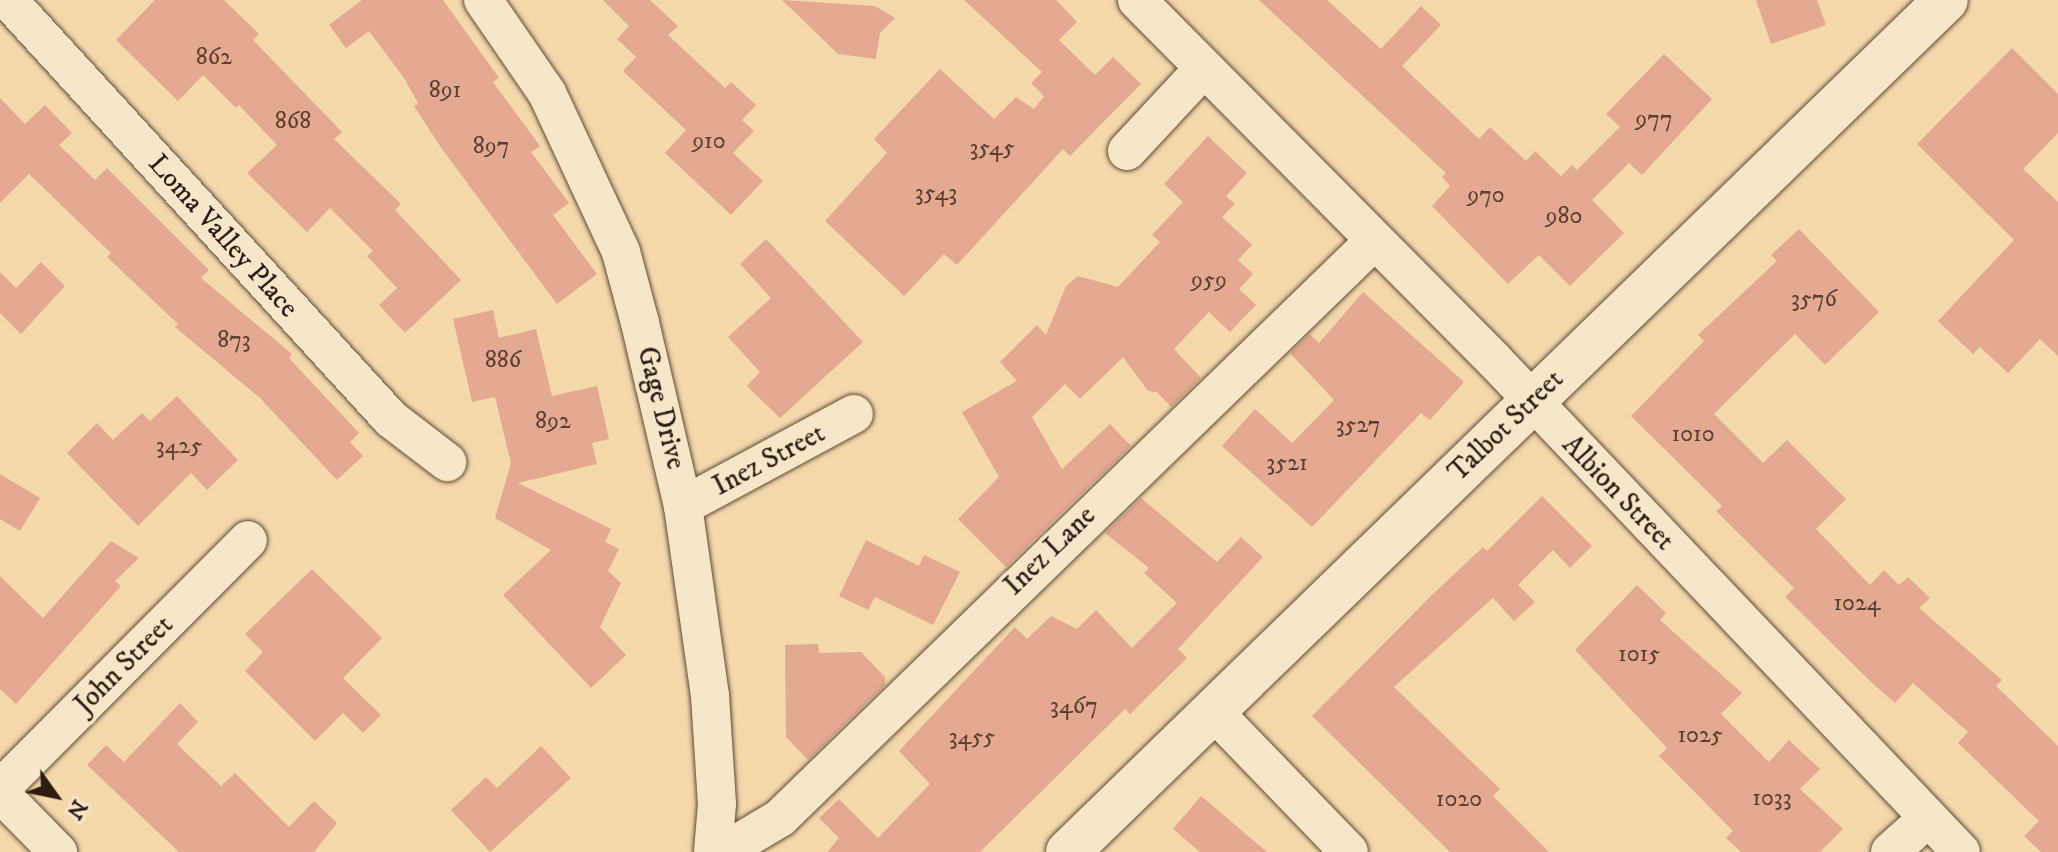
<!DOCTYPE html>
<html>
<head>
<meta charset="utf-8">
<style>
  body { margin:0 }
  #map { position:relative; width:2058px; height:852px; overflow:hidden; background:#f4d9ad; font-family:"IM FELL DW Pica",serif }
  div>[style] { position:absolute }
  .building>* { inset:0; background:#e4a991 }
  .roads { filter:drop-shadow(0 0 2px #5f4c38) drop-shadow(0 0 2px #5f4c38) }
  .street>* { height:38px; margin:-19px; padding:0 19px; transform-origin:19px; border-radius:19px; background:#f8e6ca }
  .secondary>* { height:44px; margin:-22px; padding:0 22px; transform-origin:22px; border-radius:22px; background:#f8e6ca }
  span { translate:-50% -50%; white-space:nowrap; text-align:center; line-height:1.15; -webkit-text-stroke:7px #f8e6ca; paint-order:stroke }
  .number-label { font-size:24px; color:#5b4031 }
  .number-label span { -webkit-text-stroke-width:0 }
  .street-label { font-size:28px; color:#2d1d11 }
  .north { position:absolute; left:16px; top:756px; width:80px; height:80px; -webkit-text-stroke:6px #f8e6ca; paint-order:stroke; rotate:123deg; font-size:22px; font-weight:700; line-height:32px; text-align:center; color:#2d1d11 }
  .north::after { content:''; display:block; margin:auto; width:28px; height:36px; background:#2d1d11; clip-path:polygon(50% 0,100% 100%,50% 72%,0 100%) }
</style>
</head>
<body>
<div id="map">
  <div class="building">
    <div style="clip-path:polygon(155px 0,224px 0,259px 34px,253px 40px,342px 132px,334px 139px,401px 204px,395px 210px,461px 280px,405px 333px,379px 305px,397px 288px,367px 256px,373px 251px,330px 208px,307px 232px,247px 173px,277px 145px,239px 105px,236px 108px,203px 75px,178px 101px,116px 40px)"></div>
    <div style="clip-path:polygon(362px 0,443px 0,499px 78px,493px 82px,540px 146px,531px 152px,569px 203px,553px 215px,597px 274px,557px 304px,442px 149px,414px 106px,418px 103px,404px 78px,369px 31px,346px 48px,329px 25px)"></div>
    <div style="clip-path:polygon(603px 0,650px 0,678px 26px,668px 35px,725px 88px,731px 82px,756px 105px,742px 120px,754px 131px,733px 153px,763px 181px,731px 215px,665px 153px,686px 130px,623px 71px,636px 57px,617px 39px,629px 26px)"></div>
    <div style="clip-path:polygon(782px 0,875px 6px,895px 18px,880px 33px,876px 59px,838px 54px)"></div>
    <div style="clip-path:polygon(964px 0,1056px 0,1077px 22px,1059px 40px,1095px 75px,1113px 57px,1141px 84px,1070px 156px,1063px 149px,957px 265px,944px 254px,904px 296px,825px 221px,887px 153px,874px 139px,940px 69px,994px 119px,1016px 97px,1034px 109px,1044px 96px,1031px 83px,1042px 72px)"></div>
    <div style="clip-path:polygon(1259px 0,1327px 0,1381px 49px,1421px 6px,1441px 25px,1402px 66px,1479px 139px,1490px 127px,1526px 161px,1535px 151px,1561px 176px,1572px 165px,1577px 170px,1620px 127px,1606px 114px,1664px 54px,1712px 99px,1642px 175px,1629px 163px,1592px 200px,1624px 233px,1570px 286px,1539px 255px,1508px 284px,1432px 206px,1450px 186px,1442px 177px,1446px 173px)"></div>
    <div style="clip-path:polygon(1756px 0,1817px 0,1826px 25px,1771px 44px)"></div>
    <div style="clip-path:polygon(2012px 48px,2058px 94px,2058px 133px,2023px 169px,2058px 202px,2058px 356px,2040px 339px,2008px 373px,1980px 347px,1973px 354px,1938px 321px,2014px 240px,1917px 144px)"></div>
    <div style="clip-path:polygon(0 98px,25px 124px,45px 105px,72px 133px,59px 145px,95px 180px,107px 168px,209px 270px,201px 278px,292px 354px,289px 358px,359px 433px,350px 442px,363px 456px,337px 480px,260px 398px,175px 327px,178px 324px,107px 257px,111px 253px,29px 174px,0 203px)"></div>
    <div style="clip-path:polygon(1208px 136px,1247px 173px,1226px 196px,1235px 204px,1222px 217px,1252px 245px,1238px 260px,1253px 274px,1239px 289px,1256px 305px,1230px 332px,1209px 312px,1174px 349px,1201px 378px,1171px 407px,1157px 392px,1148px 391px,1123px 357px,1080px 399px,1065px 384px,1032px 417px,1062px 469px,1110px 424px,1131px 446px,1006px 567px,958px 519px,999px 477px,962px 412px,1017px 381px,1000px 362px,1037px 325px,1046px 335px,1066px 286px,1078px 276px,1118px 287px,1160px 242px,1152px 235px,1183px 202px,1164px 184px)"></div>
    <div style="clip-path:polygon(1799px 229px,1879px 312px,1825px 365px,1795px 334px,1714px 414px,1763px 463px,1787px 440px,1846px 499px,1816px 529px,1870px 585px,1884px 570px,1899px 585px,1908px 577px,1930px 598px,1919px 608px,2002px 680px,1996px 686px,2058px 746px,2058px 852px,2041px 852px,2024px 836px,2039px 821px,1958px 743px,1968px 732px,1913px 683px,1895px 703px,1873px 684px,1785px 597px,1794px 588px,1716px 511px,1722px 506px,1631px 416px,1704px 341px,1698px 335px,1777px 261px,1771px 255px)"></div>
    <div style="clip-path:polygon(766px 239px,863px 342px,780px 418px,747px 386px,760px 372px,728px 337px,771px 298px,740px 264px)"></div>
    <div style="clip-path:polygon(41px 262px,65px 286px,21px 334px,0 313px,0 272px,16px 288px)"></div>
    <div style="clip-path:polygon(1363px 292px,1464px 382px,1430px 420px,1421px 413px,1312px 527px,1222px 446px,1255px 409px,1292px 443px,1334px 400px,1290px 353px,1310px 334px,1319px 343px)"></div>
    <div style="clip-path:polygon(493px 310px,499px 338px,536px 329px,552px 396px,597px 386px,609px 439px,592px 443px,597px 464px,518px 483px,611px 529px,605px 542px,619px 549px,608px 571px,621px 583px,600px 627px,626px 655px,591px 688px,503px 595px,551px 550px,495px 518px,511px 463px,495px 397px,472px 402px,453px 319px)"></div>
    <div style="clip-path:polygon(177px 396px,238px 460px,207px 490px,191px 473px,138px 526px,67px 453px,97px 423px,113px 440px,142px 413px,150px 421px)"></div>
    <div style="clip-path:polygon(0 474px,40px 498px,20px 531px,0 519px)"></div>
    <div style="clip-path:polygon(1542px 496px,1592px 546px,1570px 568px,1553px 550px,1518px 585px,1535px 602px,1514px 621px,1493px 598px,1394px 687px,1500px 789px,1493px 796px,1549px 852px,1450px 852px,1312px 716px,1431px 596px,1483px 547px,1487px 551px)"></div>
    <div style="clip-path:polygon(1141px 498px,1217px 562px,1241px 537px,1263px 557px,1178px 649px,1187px 658px,1130px 714px,1125px 709px,980px 852px,827px 852px,839px 838px,819px 818px,839px 799px,878px 838px,930px 784px,899px 751px,1015px 627px,1027px 639px,1051px 616px,1077px 629px,1096px 610px,1132px 648px,1177px 603px,1144px 573px,1149px 568px,1105px 533px)"></div>
    <div style="clip-path:polygon(866px 540px,919px 566px,924px 555px,960px 572px,933px 625px,875px 597px,868px 610px,839px 596px)"></div>
    <div style="clip-path:polygon(111px 541px,139px 558px,115px 581px,121px 586px,16px 704px,0 689px,0 576px,43px 618px)"></div>
    <div style="clip-path:polygon(312px 569px,382px 638px,343px 678px,381px 715px,363px 733px,343px 713px,315px 741px,245px 671px,263px 652px,245px 634px)"></div>
    <div style="clip-path:polygon(1637px 585px,1666px 613px,1660px 620px,1742px 693px,1721px 714px,1769px 762px,1789px 740px,1820px 769px,1800px 789px,1843px 829px,1820px 852px,1741px 852px,1726px 838px,1733px 831px,1659px 756px,1667px 748px,1575px 650px)"></div>
    <div style="clip-path:polygon(818px 644px,819px 653px,861px 652px,885px 677px,885px 685px,808px 760px,786px 737px,785px 645px)"></div>
    <div style="clip-path:polygon(180px 703px,198px 722px,177px 744px,221px 786px,235px 773px,289px 827px,314px 801px,337px 823px,314px 852px,179px 852px,87px 765px,106px 745px,124px 762px)"></div>
    <div style="clip-path:polygon(541px 746px,571px 778px,490px 852px,451px 810px,486px 777px,497px 788px)"></div>
    <div style="clip-path:polygon(1201px 796px,1267px 852px,1200px 852px,1173px 829px)"></div>
  </div>
  <div class="roads">
    <div class="street">
      <div style="left:8px;top:0;width:568px;rotate:47.57deg"></div>
      <div style="left:391px;top:419px;width:71px;rotate:37.5deg"></div>
      <div style="left:483px;top:0;width:113px;rotate:55.5deg"></div>
      <div style="left:547px;top:93px;width:175px;rotate:65deg"></div>
      <div style="left:621px;top:252px;width:73px;rotate:75deg"></div>
      <div style="left:640px;top:323px;width:188px;rotate:76.8deg"></div>
      <div style="left:683px;top:506px;width:192px;rotate:81.9deg"></div>
      <div style="left:710px;top:696px;width:108px;rotate:86.3deg"></div>
      <div style="left:717px;top:804px;width:48px;rotate:94.8deg"></div>
      <div style="left:1137px;top:0;width:507px;rotate:45.24deg"></div>
      <div style="left:1494px;top:360px;width:678px;rotate:46.49deg"></div>
      <div style="left:1127px;top:151px;width:113px;rotate:-47.1deg"></div>
      <div style="left:683px;top:506px;width:194px;rotate:-28.3deg"></div>
      <div style="left:1214px;top:712px;width:194px;rotate:46deg"></div>
      <div style="left:0;top:789px;width:351px;rotate:-45.1deg"></div>
      <div style="left:0;top:793px;width:83px;rotate:45.5deg"></div>
      <div style="left:723px;top:852px;width:66px;rotate:-30.8deg"></div>
      <div style="left:780px;top:818px;width:827px;rotate:-44.17deg"></div>
      <div style="left:1890px;top:852px;width:51px;rotate:-41.8deg"></div>
    </div>
    <div class="secondary">
      <div style="left:1068px;top:852px;width:1223px;rotate:-44.14deg"></div>
    </div>
  </div>
  <div class="number-label">
    <span style="left:214px;top:58px">862</span>
    <span style="left:445px;top:91px">891</span>
    <span style="left:1654px;top:120px">977</span>
    <span style="left:293px;top:122px">868</span>
    <span style="left:709px;top:142px">910</span>
    <span style="left:491px;top:147px">897</span>
    <span style="left:992px;top:149px">3545</span>
    <span style="left:936px;top:194px">3543</span>
    <span style="left:1486px;top:196px">970</span>
    <span style="left:1564px;top:217px">980</span>
    <span style="left:1209px;top:281px">959</span>
    <span style="left:1814px;top:300px">3576</span>
    <span style="left:234px;top:341px">873</span>
    <span style="left:503px;top:361px">886</span>
    <span style="left:553px;top:422px">892</span>
    <span style="left:1358px;top:426px">3527</span>
    <span style="left:1693px;top:435px">1010</span>
    <span style="left:179px;top:447px">3425</span>
    <span style="left:1287px;top:464px">3521</span>
    <span style="left:1857px;top:604px">1024</span>
    <span style="left:1639px;top:655px">1015</span>
    <span style="left:1074px;top:707px">3467</span>
    <span style="left:1700px;top:736px">1025</span>
    <span style="left:972px;top:738px">3455</span>
    <span style="left:1772px;top:799px">1033</span>
    <span style="left:1459px;top:800px">1020</span>
  </div>
  <div class="street-label">
    <span style="left:223px;top:236px;rotate:48deg">Loma Valley Place</span>
    <span style="left:661px;top:408px;rotate:76deg">Gage Drive</span>
    <span style="left:1506px;top:426px;rotate:-44deg">Talbot Street</span>
    <span style="left:769px;top:460px;rotate:-28deg">Inez Street</span>
    <span style="left:1618px;top:493px;rotate:46deg">Albion Street</span>
    <span style="left:1050px;top:551px;rotate:-44deg">Inez Lane</span>
    <span style="left:124px;top:665px;rotate:-45deg">John Street</span>
  </div>
  <div class="north">N</div>
</div>
</body>
</html>
